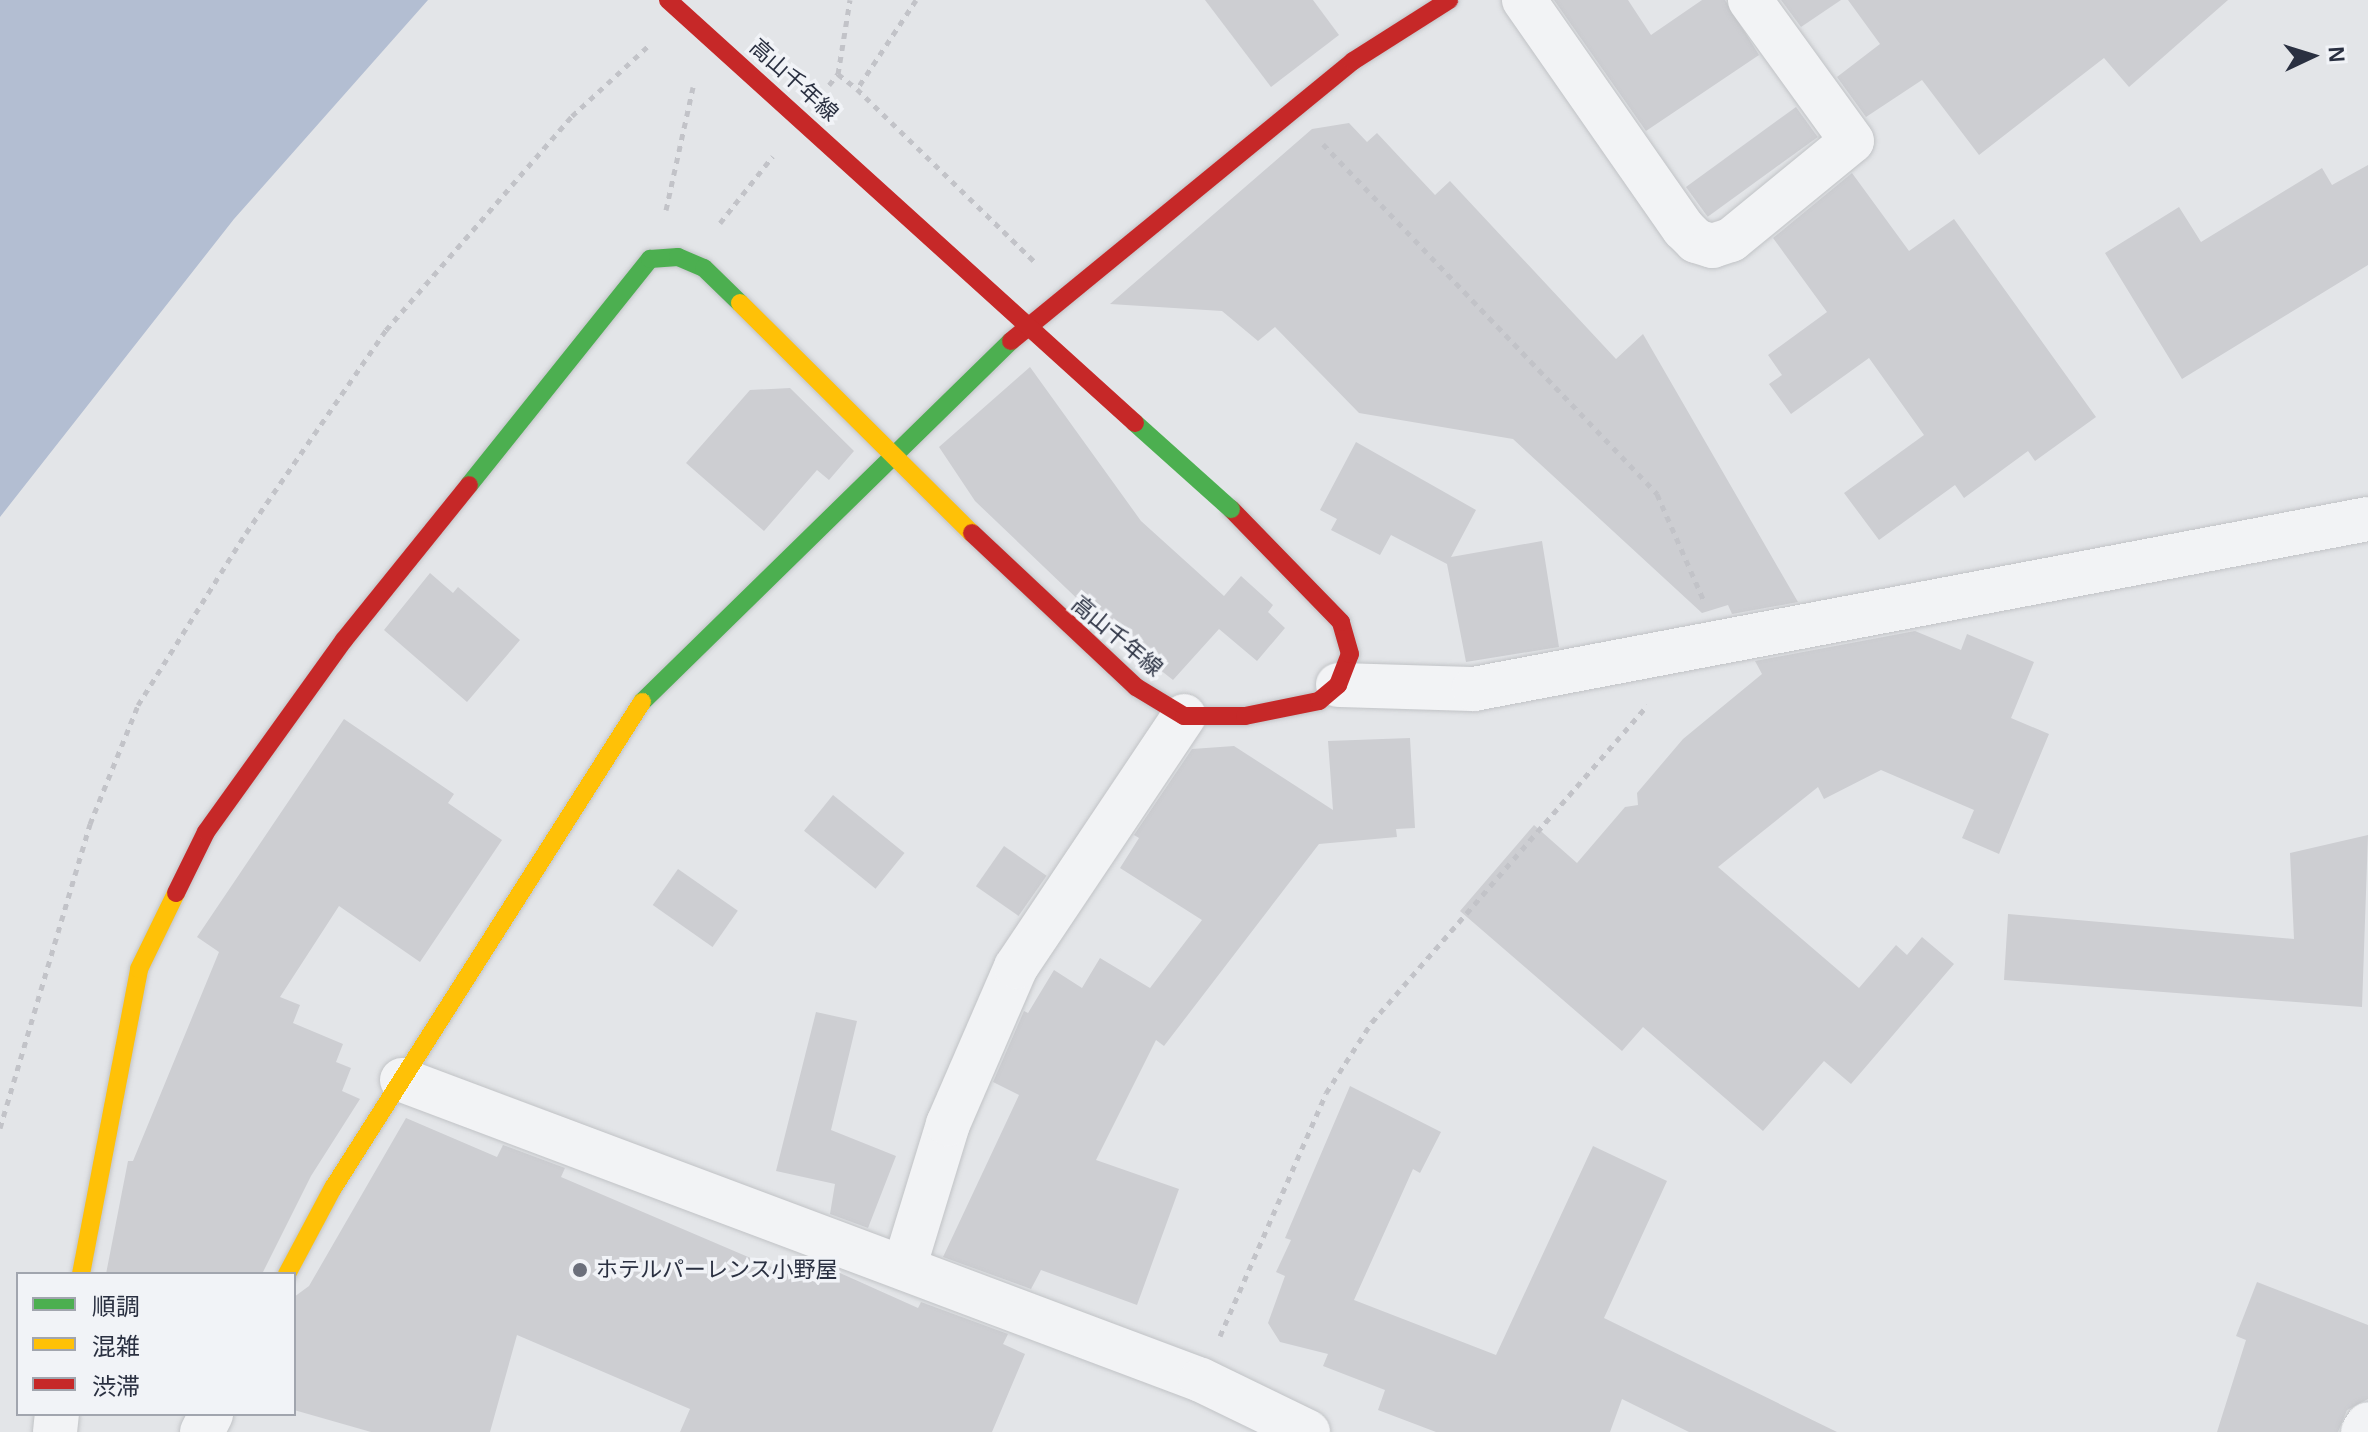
<!DOCTYPE html>
<html>
<head>
<meta charset="utf-8">
<style>
  body { margin:0 }
  #map { position:relative; width:2368px; height:1432px; overflow:hidden; background:#e3e5e8; font-family:Arial,"Noto Sans JP",sans-serif }
  div>[style] { position:absolute }
  .water>* { inset:0; background:#b3bed2 }
  .building>* { inset:0; background:#cdced2; transform-origin:0 0 }
  .path>* { height:5px; margin-top:-2.5px; transform-origin:0; background:repeating-linear-gradient(90deg,#c2c3c8 0 6px,transparent 0 12px) }
  .roads { filter:drop-shadow(0 0 2px #c1c3c6) drop-shadow(0 0 2px #c1c3c6) }
  .street>* { height:44px; margin:-22px; padding:0 22px; transform-origin:22px; border-radius:22px; background:#f2f3f5 }
  .fast>* { height:18px; margin:-9px; padding:0 9px; transform-origin:9px; border-radius:9px; background:#4caf50 }
  .slow>* { height:18px; margin:-9px; padding:0 9px; transform-origin:9px; border-radius:9px; background:#ffc107 }
  .jam>* { height:18px; margin:-9px; padding:0 9px; transform-origin:9px; border-radius:9px; background:#c62828 }
  .fast-bridge>* { height:18px; margin:-9px; padding:0 9px; transform-origin:9px; border-radius:9px; background:#4caf50 }
  .jam-bridge>* { height:18px; margin:-9px; padding:0 9px; transform-origin:9px; border-radius:9px; background:#c62828 }
  .dots>* { width:22px; height:22px; translate:-50% -50%; box-sizing:border-box; border:4px solid #f1f3f7; border-radius:50% }
  span { translate:-50% -50%; white-space:nowrap; text-align:center; line-height:1.15; -webkit-text-stroke:7px #f1f3f7; paint-order:stroke }
  .street-label { font-size:22px; color:#2a3041 }
  .poi-label { font-size:22px; color:#2a3041 }
  .left { translate:0 -50%; text-align:left }
  .legend { position:absolute; left:16px; top:1272px; width:280px; height:144px; box-sizing:border-box; background:#f1f3f7; border:2px solid #a1a5ae; margin:0; padding:10px 14px; list-style:none; font-size:24px; color:#2a3041 }
  .legend li { display:flex; align-items:center; gap:16px; height:40px }
  .legend b { width:40px; border:2px solid #a1a5ae }
  .north { position:absolute; left:2272px; top:16px; width:80px; height:80px; -webkit-text-stroke:6px #f1f3f7; paint-order:stroke; rotate:86deg; font-size:22px; font-weight:700; line-height:32px; text-align:center; color:#2a3041 }
  .north::after { content:''; display:block; margin:auto; width:28px; height:36px; background:#2a3041; clip-path:polygon(50% 0,100% 100%,50% 72%,0 100%) }
</style>
</head>
<body>
<div id="map">
  <div class="water">
    <div style="clip-path:polygon(0 0,428px 0,234px 219px,0 517px)"></div>
  </div>
  <div class="building">
    <div style="clip-path:polygon(1205px 0,1313px 0,1339px 35px,1271px 87px)"></div>
    <div style="clip-path:polygon(1554px 0,1628px 0,1651px 35px,1702px 0,1725px 0,1759px 55px,1646px 131px)"></div>
    <div style="clip-path:polygon(1781px 0,1841px 0,1801px 27px)"></div>
    <div style="clip-path:polygon(1848px 0,2228px 0,2129px 87px,2104px 58px,1979px 155px,1922px 80px,1866px 117px,1837px 77px,1880px 44px)"></div>
    <div style="left:1796px;top:107px;width:37px;height:136px;rotate:54deg"></div>
    <div style="clip-path:polygon(1349px 123px,1367px 142px,1377px 133px,1435px 195px,1450px 181px,1616px 359px,1643px 334px,1798px 602px,1732px 614px,1728px 605px,1702px 613px,1513px 439px,1359px 413px,1275px 327px,1258px 341px,1222px 311px,1110px 304px,1312px 129px)"></div>
    <div style="clip-path:polygon(2368px 165px,2368px 265px,2182px 379px,2105px 253px,2179px 207px,2201px 242px,2322px 168px,2332px 185px)"></div>
    <div style="clip-path:polygon(1852px 173px,1909px 251px,1954px 219px,2096px 417px,2035px 461px,2028px 451px,1964px 498px,1955px 485px,1879px 540px,1844px 493px,1924px 435px,1869px 358px,1791px 414px,1769px 384px,1782px 375px,1768px 355px,1827px 312px,1773px 238px)"></div>
    <div style="clip-path:polygon(1030px 367px,1141px 521px,1224px 596px,1241px 576px,1273px 605px,1268px 612px,1285px 628px,1257px 661px,1219px 629px,1173px 680px,1111px 631px,975px 501px,939px 447px)"></div>
    <div style="clip-path:polygon(790px 388px,854px 451px,829px 480px,817px 470px,764px 531px,686px 463px,750px 390px)"></div>
    <div style="clip-path:polygon(1356px 442px,1476px 510px,1451px 557px,1542px 541px,1559px 647px,1466px 662px,1447px 564px,1391px 535px,1380px 555px,1331px 530px,1337px 519px,1320px 510px)"></div>
    <div style="clip-path:polygon(430px 573px,453px 593px,458px 587px,520px 640px,467px 702px,384px 630px)"></div>
    <div style="clip-path:polygon(1915px 631px,1961px 650px,1967px 634px,2034px 662px,2011px 718px,2049px 734px,1999px 854px,1962px 838px,1974px 810px,1881px 770px,1824px 799px,1818px 787px,1718px 867px,1859px 988px,1896px 945px,1907px 955px,1922px 937px,1954px 964px,1851px 1084px,1824px 1061px,1763px 1131px,1643px 1027px,1622px 1051px,1460px 911px,1534px 825px,1577px 863px,1625px 807px,1638px 805px,1637px 793px,1683px 739px,1762px 674px,1755px 661px)"></div>
    <div style="clip-path:polygon(344px 719px,454px 794px,448px 803px,502px 840px,420px 962px,339px 906px,280px 997px,300px 1005px,293px 1023px,343px 1044px,336px 1062px,351px 1068px,342px 1091px,360px 1099px,311px 1176px,262px 1274px,106px 1274px,128px 1161px,133px 1161px,219px 952px,197px 937px)"></div>
    <div style="clip-path:polygon(1410px 738px,1415px 828px,1396px 829px,1397px 837px,1319px 844px,1164px 1046px,1156px 1040px,1096px 1160px,1179px 1189px,1137px 1305px,1041px 1270px,1031px 1289px,943px 1257px,1019px 1095px,993px 1082px,1024px 1011px,1028px 1013px,1054px 970px,1082px 988px,1100px 958px,1150px 988px,1202px 920px,1120px 868px,1139px 838px,1134px 835px,1192px 749px,1234px 746px,1333px 810px,1328px 741px)"></div>
    <div style="left:833px;top:795px;width:92px;height:46px;rotate:39deg"></div>
    <div style="clip-path:polygon(2368px 835px,2362px 1007px,2004px 980px,2008px 914px,2294px 939px,2290px 853px)"></div>
    <div style="left:1004px;top:846px;width:52px;height:49px;rotate:35deg"></div>
    <div style="left:678px;top:869px;width:73px;height:44px;rotate:35deg"></div>
    <div style="clip-path:polygon(816px 1012px,857px 1021px,831px 1130px,896px 1156px,868px 1228px,830px 1214px,835px 1184px,776px 1171px)"></div>
    <div style="clip-path:polygon(1350px 1086px,1441px 1132px,1420px 1173px,1413px 1169px,1354px 1300px,1496px 1355px,1593px 1146px,1667px 1181px,1604px 1318px,1837px 1432px,1689px 1432px,1622px 1399px,1610px 1432px,1436px 1432px,1378px 1410px,1385px 1390px,1323px 1366px,1328px 1354px,1280px 1342px,1268px 1323px,1285px 1276px,1276px 1272px,1291px 1240px,1285px 1238px)"></div>
    <div style="clip-path:polygon(406px 1118px,497px 1157px,503px 1145px,565px 1168px,561px 1177px,802px 1280px,811px 1260px,918px 1308px,921px 1302px,1008px 1334px,1003px 1344px,1025px 1354px,992px 1432px,680px 1432px,690px 1409px,517px 1335px,490px 1432px,371px 1432px,294px 1410px,294px 1297px,309px 1286px)"></div>
    <div style="clip-path:polygon(2257px 1282px,2368px 1325px,2368px 1399px,2347px 1410px,2338px 1432px,2217px 1432px,2246px 1340px,2236px 1336px)"></div>
  </div>
  <div class="path">
    <div style="left:916px;top:0;width:107px;rotate:123.5deg"></div>
    <div style="left:857px;top:89px;width:248px;rotate:44.2deg"></div>
    <div style="left:838px;top:74px;width:75px;rotate:-80.8deg"></div>
    <div style="left:829px;top:85px;width:14px;rotate:-51deg"></div>
    <div style="left:838px;top:74px;width:24px;rotate:38deg"></div>
    <div style="left:1323px;top:144px;width:484px;rotate:46.3deg"></div>
    <div style="left:1657px;top:494px;width:115px;rotate:66.3deg"></div>
    <div style="left:666px;top:210px;width:126px;rotate:-77.6deg"></div>
    <div style="left:720px;top:223px;width:85px;rotate:-51.7deg"></div>
    <div style="left:0;top:1128px;width:317px;rotate:-73.5deg"></div>
    <div style="left:90px;top:824px;width:128px;rotate:-68deg"></div>
    <div style="left:138px;top:705px;width:203px;rotate:-57.9deg"></div>
    <div style="left:246px;top:533px;width:247px;rotate:-55.4deg"></div>
    <div style="left:386px;top:330px;width:284px;rotate:-49deg"></div>
    <div style="left:572px;top:116px;width:103px;rotate:-42.6deg"></div>
    <div style="left:1220px;top:1336px;width:265px;rotate:-66.4deg"></div>
    <div style="left:1326px;top:1093px;width:85px;rotate:-57.1deg"></div>
    <div style="left:1372px;top:1022px;width:420px;rotate:-49deg"></div>
  </div>
  <div class="roads">
    <div class="street">
      <div style="left:1524px;top:0;width:279px;rotate:55.1deg"></div>
      <div style="left:1684px;top:229px;width:17px;rotate:45deg"></div>
      <div style="left:1696px;top:241px;width:17px;rotate:17deg"></div>
      <div style="left:1712px;top:246px;width:20px;rotate:-18deg"></div>
      <div style="left:1731px;top:240px;width:156px;rotate:-39.3deg"></div>
      <div style="left:1852px;top:141px;width:174px;rotate:-125.9deg"></div>
      <div style="left:1338px;top:685px;width:136px;rotate:1.7deg"></div>
      <div style="left:1474px;top:689px;width:910px;rotate:-10.77deg"></div>
      <div style="left:402px;top:1080px;width:853px;rotate:20.58deg"></div>
      <div style="left:1201px;top:1380px;width:119px;rotate:25.9deg"></div>
      <div style="left:904px;top:1268px;width:151px;rotate:-73deg"></div>
      <div style="left:948px;top:1124px;width:171px;rotate:-66.6deg"></div>
      <div style="left:1016px;top:967px;width:302px;rotate:-56.2deg"></div>
      <div style="left:55px;top:1432px;width:18px;rotate:-84deg"></div>
      <div style="left:202px;top:1432px;width:20px;rotate:-63deg"></div>
      <div style="left:2363px;top:1432px;width:9px;rotate:-58deg"></div>
    </div>
    <div class="fast">
      <div style="left:469px;top:485px;width:290px;rotate:-51.3deg"></div>
      <div style="left:650px;top:259px;width:28px;rotate:-4deg"></div>
      <div style="left:678px;top:257px;width:28px;rotate:23deg"></div>
      <div style="left:704px;top:268px;width:50px;rotate:44.2deg"></div>
      <div style="left:642px;top:702px;width:516px;rotate:-44.37deg"></div>
    </div>
    <div class="slow">
      <div style="left:740px;top:303px;width:327px;rotate:44.8deg"></div>
      <div style="left:81px;top:1274px;width:310px;rotate:-79.2deg"></div>
      <div style="left:139px;top:969px;width:85px;rotate:-64deg"></div>
      <div style="left:287px;top:1274px;width:98px;rotate:-61.9deg"></div>
      <div style="left:333px;top:1188px;width:576px;rotate:-57.55deg"></div>
    </div>
    <div class="jam">
      <div style="left:1011px;top:341px;width:442px;rotate:-39.3deg"></div>
      <div style="left:1353px;top:61px;width:114px;rotate:-32.4deg"></div>
      <div style="left:972px;top:533px;width:225px;rotate:43.2deg"></div>
      <div style="left:1136px;top:687px;width:56px;rotate:31.1deg"></div>
      <div style="left:1184px;top:716px;width:61px"></div>
      <div style="left:1245px;top:716px;width:76px;rotate:-11.5deg"></div>
      <div style="left:1319px;top:701px;width:25px;rotate:-40deg"></div>
      <div style="left:1338px;top:685px;width:33px;rotate:-69deg"></div>
      <div style="left:1350px;top:654px;width:33px;rotate:-106deg"></div>
      <div style="left:1341px;top:622px;width:158px;rotate:-134.2deg"></div>
      <div style="left:176px;top:893px;width:68px;rotate:-63.8deg"></div>
      <div style="left:206px;top:832px;width:236px;rotate:-54.3deg"></div>
      <div style="left:344px;top:640px;width:199px;rotate:-51.1deg"></div>
    </div>
  </div>
  <div class="fast-bridge">
    <div style="left:1135px;top:423px;width:129px;rotate:41.9deg"></div>
  </div>
  <div class="jam-bridge">
    <div style="left:668px;top:0;width:630px;rotate:42.17deg"></div>
  </div>
  <div class="dots">
    <div style="left:580px;top:1270px;background:#6b6f7b"></div>
  </div>
  <div class="street-label">
    <span style="left:794px;top:80px;rotate:42deg">高山千年線</span>
    <span style="left:1117px;top:636px;rotate:40deg">高山千年線</span>
  </div>
  <div class="poi-label">
    <span class="left" style="left:596px;top:1270px">ホテルパーレンス小野屋</span>
  </div>
  <ul class="legend">
  <li><b style="height:10px;background:#4caf50"></b>順調</li>
  <li><b style="height:10px;background:#ffc107"></b>混雑</li>
  <li><b style="height:10px;background:#c62828"></b>渋滞</li>
  </ul>
  <div class="north">N</div>
</div>
</body>
</html>
